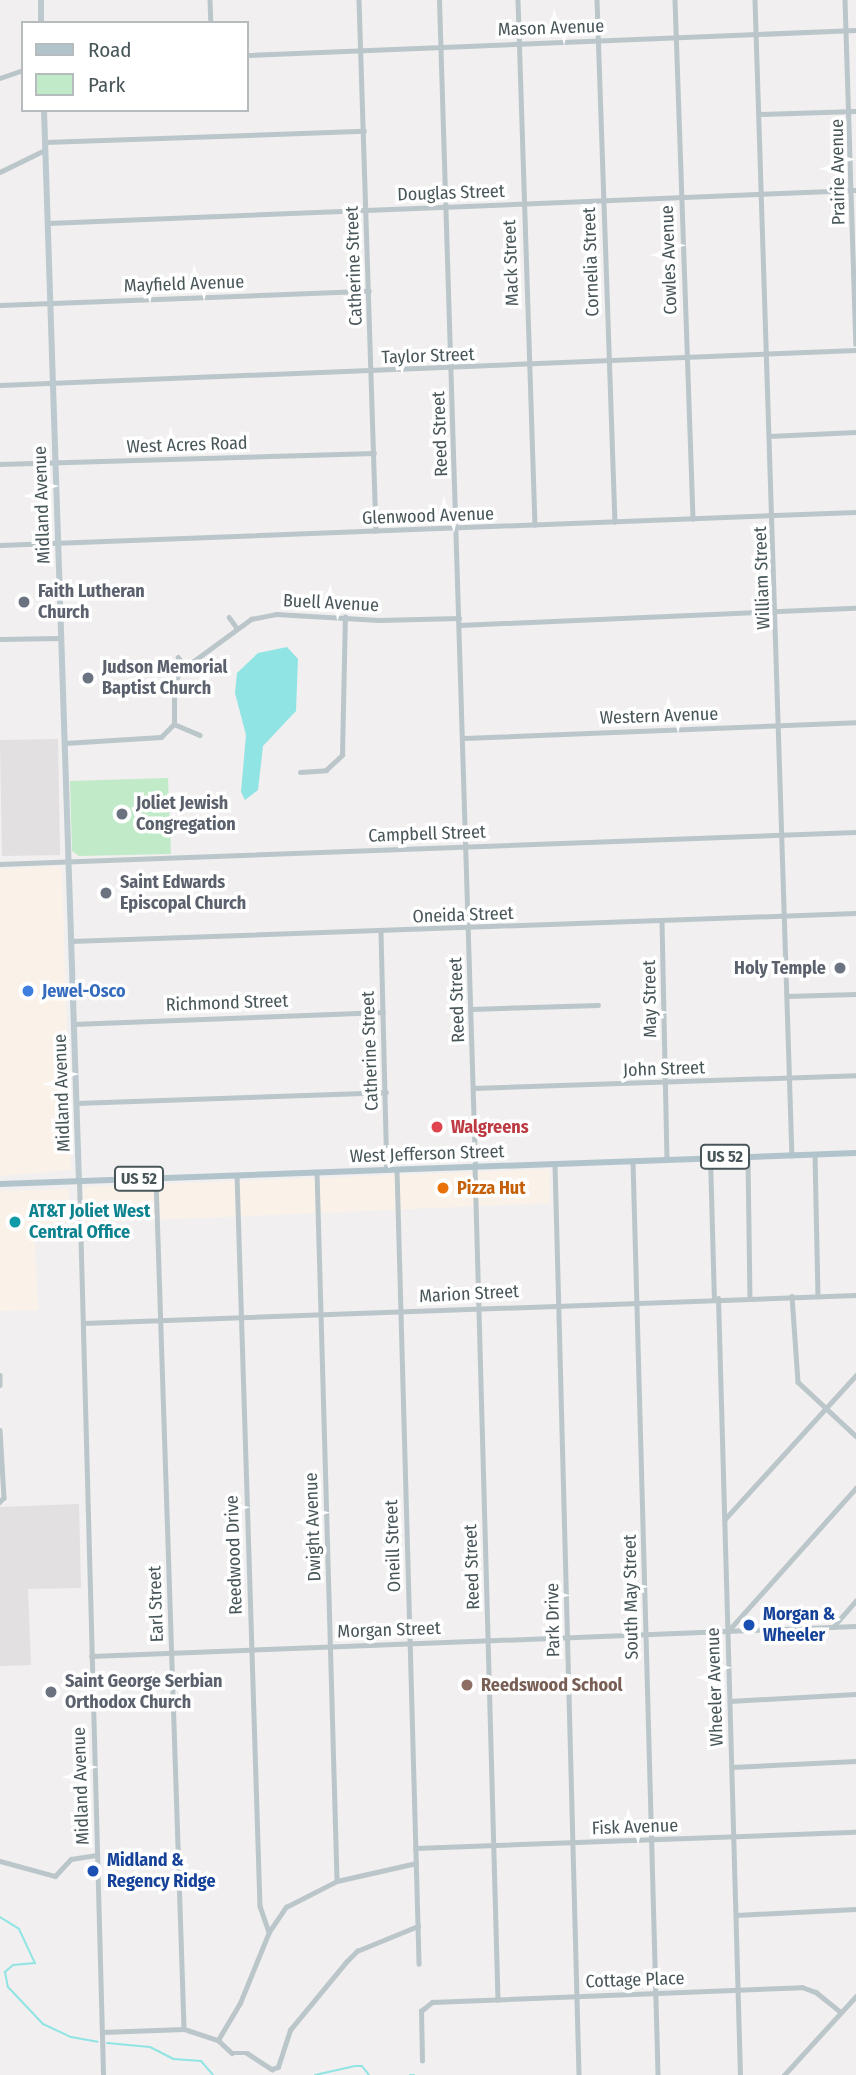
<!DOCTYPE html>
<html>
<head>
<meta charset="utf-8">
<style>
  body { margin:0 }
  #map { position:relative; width:856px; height:2075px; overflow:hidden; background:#f1efef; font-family:"Fira Sans Condensed",sans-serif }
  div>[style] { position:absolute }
  .commercial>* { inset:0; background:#faf2e9 }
  .education>* { inset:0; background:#e2e0e1; transform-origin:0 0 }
  .green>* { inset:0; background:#c1ebc8 }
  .water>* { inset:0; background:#91e4e4 }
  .stream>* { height:2px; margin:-1px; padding:0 1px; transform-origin:1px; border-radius:1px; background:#91e4e4 }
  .minor>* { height:4.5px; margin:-2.25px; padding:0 2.25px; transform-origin:2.25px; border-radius:2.25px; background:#bbc6ca }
  .tertiary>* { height:5px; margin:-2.5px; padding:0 2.5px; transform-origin:2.5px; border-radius:2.5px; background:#bbc6ca }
  .secondary>* { height:6px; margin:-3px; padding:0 3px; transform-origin:3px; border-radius:3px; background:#bcc9cf }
  .primary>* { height:6px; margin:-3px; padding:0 3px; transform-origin:3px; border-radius:3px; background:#b1c4cb }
  .dots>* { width:19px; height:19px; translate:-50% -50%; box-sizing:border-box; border:4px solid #fff; border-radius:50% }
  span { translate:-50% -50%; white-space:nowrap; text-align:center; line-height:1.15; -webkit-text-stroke:7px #fff; paint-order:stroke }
  .shield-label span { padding:2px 5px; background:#fff; border:2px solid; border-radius:5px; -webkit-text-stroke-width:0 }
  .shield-label { font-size:16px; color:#48565a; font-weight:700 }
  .street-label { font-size:18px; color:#48565a }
  .worship-label { font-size:18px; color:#5b616d; font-weight:700 }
  .left { translate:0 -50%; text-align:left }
  .right { translate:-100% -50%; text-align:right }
  .shop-label { font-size:18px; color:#366cbe; font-weight:700 }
  .health-label { font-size:18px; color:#be3a42; font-weight:700 }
  .food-label { font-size:18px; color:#c56008; font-weight:700 }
  .culture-label { font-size:18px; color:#0d838f; font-weight:700 }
  .transit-label { font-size:18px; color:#164399; font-weight:700 }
  .education-label { font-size:18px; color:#785e54; font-weight:700 }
  .legend { position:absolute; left:21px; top:21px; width:228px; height:91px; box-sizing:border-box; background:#fff; border:2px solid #b6bbbd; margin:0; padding:9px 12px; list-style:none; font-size:21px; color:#48565a }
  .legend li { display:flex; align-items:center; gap:14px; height:35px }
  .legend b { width:35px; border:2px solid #b6bbbd }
</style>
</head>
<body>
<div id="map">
  <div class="commercial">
    <div style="clip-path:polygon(57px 866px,62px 871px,71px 1170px,0 1176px,0 869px)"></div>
    <div style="clip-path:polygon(549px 1169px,550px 1203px,84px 1223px,82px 1191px,86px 1187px)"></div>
    <div style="clip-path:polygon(68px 1189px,73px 1223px,34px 1224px,38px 1310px,0 1311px,0 1191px)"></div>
  </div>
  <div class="education">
    <div style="left:58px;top:739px;width:116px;height:58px;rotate:89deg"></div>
    <div style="clip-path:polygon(79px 1504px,81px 1588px,28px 1589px,31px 1665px,0 1666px,0 1507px)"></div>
  </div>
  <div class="green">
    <div style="clip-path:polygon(168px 778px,171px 854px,79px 856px,72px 851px,70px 781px)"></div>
  </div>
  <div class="water">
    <div style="clip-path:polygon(287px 647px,298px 659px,296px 711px,263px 746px,258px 790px,245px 800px,241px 792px,246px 735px,235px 693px,237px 673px,258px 653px)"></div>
  </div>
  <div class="stream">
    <div style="left:0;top:1917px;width:22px;rotate:32deg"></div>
    <div style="left:19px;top:1929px;width:38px;rotate:65deg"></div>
    <div style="left:35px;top:1963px;width:22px;rotate:175deg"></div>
    <div style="left:13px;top:1965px;width:11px;rotate:139deg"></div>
    <div style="left:5px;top:1972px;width:15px;rotate:79deg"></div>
    <div style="left:8px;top:1987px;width:51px;rotate:46.6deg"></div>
    <div style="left:43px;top:2024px;width:31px;rotate:25deg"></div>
    <div style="left:71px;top:2037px;width:27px;rotate:10deg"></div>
    <div style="left:107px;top:2043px;width:43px;rotate:5.3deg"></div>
    <div style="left:150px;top:2047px;width:27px;rotate:27deg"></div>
    <div style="left:174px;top:2059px;width:27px;rotate:4deg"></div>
    <div style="left:201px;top:2061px;width:18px;rotate:49deg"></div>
    <div style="left:315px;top:2075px;width:41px;rotate:-12.7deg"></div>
    <div style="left:355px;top:2066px;width:7px"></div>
    <div style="left:362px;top:2066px;width:11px;rotate:52deg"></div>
    <div style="left:410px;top:2075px;width:4px"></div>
  </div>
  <div class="minor">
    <div style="left:210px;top:0;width:23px;rotate:88deg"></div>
    <div style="left:359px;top:0;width:531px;rotate:88.17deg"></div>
    <div style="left:518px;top:0;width:525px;rotate:88.15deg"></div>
    <div style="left:597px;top:0;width:522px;rotate:88.03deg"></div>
    <div style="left:675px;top:0;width:519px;rotate:88.01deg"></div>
    <div style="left:755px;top:0;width:1156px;rotate:88.17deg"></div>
    <div style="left:845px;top:0;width:344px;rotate:88.2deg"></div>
    <div style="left:247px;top:55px;width:610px;rotate:-2.35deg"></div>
    <div style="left:0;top:78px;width:24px;rotate:-19deg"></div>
    <div style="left:759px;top:114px;width:97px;rotate:-1.8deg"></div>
    <div style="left:45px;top:142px;width:319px;rotate:-2deg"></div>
    <div style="left:0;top:172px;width:50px;rotate:-26.1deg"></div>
    <div style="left:48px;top:223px;width:809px;rotate:-2.34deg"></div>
    <div style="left:0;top:305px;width:369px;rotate:-2.2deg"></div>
    <div style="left:0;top:385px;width:857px;rotate:-2.34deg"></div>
    <div style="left:769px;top:436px;width:87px;rotate:-2.6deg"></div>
    <div style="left:0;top:464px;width:374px;rotate:-1.7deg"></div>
    <div style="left:229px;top:617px;width:14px;rotate:54deg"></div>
    <div style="left:460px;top:625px;width:396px;rotate:-2.5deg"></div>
    <div style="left:0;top:639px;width:60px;rotate:-1deg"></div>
    <div style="left:178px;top:657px;width:11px;rotate:52deg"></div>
    <div style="left:174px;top:724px;width:28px;rotate:23deg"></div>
    <div style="left:65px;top:743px;width:96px;rotate:-3.6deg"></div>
    <div style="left:161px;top:737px;width:18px;rotate:-45deg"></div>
    <div style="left:174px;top:724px;width:40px;rotate:-90deg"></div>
    <div style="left:174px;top:684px;width:14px;rotate:-65deg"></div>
    <div style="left:180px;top:671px;width:88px;rotate:-36.2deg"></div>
    <div style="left:251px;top:619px;width:25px;rotate:-11deg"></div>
    <div style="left:276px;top:614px;width:102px;rotate:3.4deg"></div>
    <div style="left:378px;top:620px;width:81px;rotate:-1.4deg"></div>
    <div style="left:300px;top:772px;width:26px;rotate:-4deg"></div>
    <div style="left:326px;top:770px;width:22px;rotate:-43deg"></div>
    <div style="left:342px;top:755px;width:138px;rotate:-88.8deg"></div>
    <div style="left:0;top:864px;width:857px;rotate:-2.14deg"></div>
    <div style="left:662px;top:921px;width:238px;rotate:88.8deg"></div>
    <div style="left:381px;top:932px;width:238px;rotate:88.6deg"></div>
    <div style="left:71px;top:941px;width:785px;rotate:-2.04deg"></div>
    <div style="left:787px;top:996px;width:69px;rotate:-1.7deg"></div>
    <div style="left:471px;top:1009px;width:127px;rotate:-1.8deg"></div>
    <div style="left:73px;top:1024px;width:310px;rotate:-2.2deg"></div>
    <div style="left:473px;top:1088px;width:383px;rotate:-1.9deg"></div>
    <div style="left:76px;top:1103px;width:310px;rotate:-2deg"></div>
    <div style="left:815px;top:1154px;width:141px;rotate:88.8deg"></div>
    <div style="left:748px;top:1157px;width:140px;rotate:89.2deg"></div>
    <div style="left:633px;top:1161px;width:914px;rotate:88.43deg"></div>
    <div style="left:555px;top:1164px;width:911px;rotate:88.49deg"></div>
    <div style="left:475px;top:1166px;width:834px;rotate:88.42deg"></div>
    <div style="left:397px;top:1169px;width:795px;rotate:88.41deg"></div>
    <div style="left:317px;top:1172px;width:709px;rotate:88.38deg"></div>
    <div style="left:237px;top:1175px;width:731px;rotate:88.2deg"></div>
    <div style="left:260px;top:1906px;width:28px;rotate:71deg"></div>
    <div style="left:156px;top:1179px;width:850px;rotate:88.11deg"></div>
    <div style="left:792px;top:1296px;width:86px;rotate:86deg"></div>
    <div style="left:798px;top:1382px;width:79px;rotate:43deg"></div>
    <div style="left:0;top:1375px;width:10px;rotate:90deg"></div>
    <div style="left:0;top:1430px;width:68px;rotate:86.6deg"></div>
    <div style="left:4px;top:1498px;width:6px;rotate:135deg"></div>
    <div style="left:725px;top:1519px;width:195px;rotate:-47.7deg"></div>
    <div style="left:833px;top:1627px;width:35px;rotate:-49deg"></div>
    <div style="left:728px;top:1631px;width:192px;rotate:-48.2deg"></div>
    <div style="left:730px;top:1701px;width:126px;rotate:-3.2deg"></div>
    <div style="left:732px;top:1767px;width:124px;rotate:-2.8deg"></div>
    <div style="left:415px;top:1848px;width:441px;rotate:-2.1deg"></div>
    <div style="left:0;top:1861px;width:57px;rotate:15.3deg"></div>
    <div style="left:55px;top:1876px;width:23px;rotate:-47deg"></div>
    <div style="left:71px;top:1859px;width:26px;rotate:-9deg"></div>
    <div style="left:736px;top:1915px;width:120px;rotate:-2.9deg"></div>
    <div style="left:102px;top:2032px;width:82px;rotate:-2.1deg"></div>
    <div style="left:184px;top:2029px;width:36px;rotate:18deg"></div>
    <div style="left:218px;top:2040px;width:43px;rotate:-59.3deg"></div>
    <div style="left:240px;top:2003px;width:77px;rotate:-67.8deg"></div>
    <div style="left:269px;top:1932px;width:30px;rotate:-56deg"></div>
    <div style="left:286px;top:1907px;width:57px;rotate:-27deg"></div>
    <div style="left:337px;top:1881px;width:81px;rotate:-12.8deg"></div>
    <div style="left:218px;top:2040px;width:19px;rotate:43deg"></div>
    <div style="left:232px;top:2053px;width:15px"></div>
    <div style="left:247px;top:2053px;width:30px;rotate:33deg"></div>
    <div style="left:272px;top:2069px;width:6px;rotate:-18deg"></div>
    <div style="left:278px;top:2067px;width:39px;rotate:-72deg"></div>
    <div style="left:290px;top:2030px;width:88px;rotate:-50.5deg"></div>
    <div style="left:346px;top:1962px;width:16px;rotate:-45deg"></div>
    <div style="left:357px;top:1951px;width:66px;rotate:-22.3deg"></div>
    <div style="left:422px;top:2061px;width:50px;rotate:-91.1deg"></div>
    <div style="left:421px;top:2011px;width:14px;rotate:-39deg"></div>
    <div style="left:432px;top:2002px;width:370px;rotate:-2.3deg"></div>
    <div style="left:802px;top:1987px;width:15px;rotate:20deg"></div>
    <div style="left:816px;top:1992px;width:32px;rotate:39deg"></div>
  </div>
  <div class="tertiary">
    <div style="left:439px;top:0;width:1167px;rotate:88.23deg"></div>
    <div style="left:0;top:545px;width:857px;rotate:-2.21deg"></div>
    <div style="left:463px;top:738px;width:393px;rotate:-2.3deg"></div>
    <div style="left:710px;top:1158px;width:140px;rotate:88.4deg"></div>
    <div style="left:79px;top:1181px;width:894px;rotate:88.46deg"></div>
    <div style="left:718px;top:1298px;width:777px;rotate:88.38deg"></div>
    <div style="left:83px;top:1323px;width:774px;rotate:-2.07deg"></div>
    <div style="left:91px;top:1656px;width:766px;rotate:-2.25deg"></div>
    <div style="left:784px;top:2075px;width:107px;rotate:-47.7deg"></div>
  </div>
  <div class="secondary">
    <div style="left:41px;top:0;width:23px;rotate:90deg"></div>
    <div style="left:44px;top:110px;width:1072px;rotate:88.13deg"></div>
  </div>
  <div class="primary">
    <div style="left:0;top:1184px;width:857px;rotate:-2.07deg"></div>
  </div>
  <div class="dots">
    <div style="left:24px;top:602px;background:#6b7280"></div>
    <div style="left:88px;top:678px;background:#6b7280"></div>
    <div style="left:122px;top:814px;background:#6b7280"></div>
    <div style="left:106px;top:893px;background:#6b7280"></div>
    <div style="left:840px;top:968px;background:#6b7280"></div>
    <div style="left:28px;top:991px;background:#3f7fe0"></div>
    <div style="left:437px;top:1127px;background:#e0444e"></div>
    <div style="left:443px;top:1188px;background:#e8710a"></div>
    <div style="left:15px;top:1222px;background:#0f9aa8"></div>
    <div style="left:749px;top:1625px;background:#1a4fb4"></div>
    <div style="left:467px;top:1685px;background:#8d6e63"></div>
    <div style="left:51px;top:1692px;background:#6b7280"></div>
    <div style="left:93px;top:1871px;background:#1a4fb4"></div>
  </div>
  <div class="shield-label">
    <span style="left:725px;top:1157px">US 52</span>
    <span style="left:139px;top:1179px">US 52</span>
  </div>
  <div class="street-label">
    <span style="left:551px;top:28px;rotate:-2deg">Mason Avenue</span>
    <span style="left:838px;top:172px;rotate:-91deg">Prairie Avenue</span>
    <span style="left:451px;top:193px;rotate:-2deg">Douglas Street</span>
    <span style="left:669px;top:260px;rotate:-92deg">Cowles Avenue</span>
    <span style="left:591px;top:262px;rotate:-92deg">Cornelia Street</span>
    <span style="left:511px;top:263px;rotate:-92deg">Mack Street</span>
    <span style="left:354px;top:266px;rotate:-92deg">Catherine Street</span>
    <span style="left:184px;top:284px;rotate:-2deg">Mayfield Avenue</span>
    <span style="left:428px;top:356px;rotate:-2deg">Taylor Street</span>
    <span style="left:440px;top:434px;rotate:-92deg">Reed Street</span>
    <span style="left:187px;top:445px;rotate:-2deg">West Acres Road</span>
    <span style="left:42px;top:505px;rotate:-92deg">Midland Avenue</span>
    <span style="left:428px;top:516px;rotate:-2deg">Glenwood Avenue</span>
    <span style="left:762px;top:578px;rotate:-92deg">William Street</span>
    <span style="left:331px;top:603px;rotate:3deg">Buell Avenue</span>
    <span style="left:659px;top:716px;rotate:-2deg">Western Avenue</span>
    <span style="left:427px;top:834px;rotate:-2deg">Campbell Street</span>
    <span style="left:463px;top:915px;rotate:-2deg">Oneida Street</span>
    <span style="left:650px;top:999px;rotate:-91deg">May Street</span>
    <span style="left:457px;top:1000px;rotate:-92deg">Reed Street</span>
    <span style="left:227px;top:1003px;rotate:-2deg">Richmond Street</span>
    <span style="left:370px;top:1051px;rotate:-92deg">Catherine Street</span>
    <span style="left:664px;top:1069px;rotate:-2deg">John Street</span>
    <span style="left:62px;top:1093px;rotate:-92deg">Midland Avenue</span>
    <span style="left:427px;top:1154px;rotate:-2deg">West Jefferson Street</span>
    <span style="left:469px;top:1294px;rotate:-3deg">Marion Street</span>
    <span style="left:313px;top:1527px;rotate:-92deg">Dwight Avenue</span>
    <span style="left:393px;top:1546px;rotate:-92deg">Oneill Street</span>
    <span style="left:234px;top:1555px;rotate:-92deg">Reedwood Drive</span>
    <span style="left:472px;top:1567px;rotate:-92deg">Reed Street</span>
    <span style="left:631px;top:1597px;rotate:-91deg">South May Street</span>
    <span style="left:156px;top:1604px;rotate:-92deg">Earl Street</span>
    <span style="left:553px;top:1620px;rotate:-91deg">Park Drive</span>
    <span style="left:389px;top:1630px;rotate:-2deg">Morgan Street</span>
    <span style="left:715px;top:1687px;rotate:-92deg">Wheeler Avenue</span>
    <span style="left:81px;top:1786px;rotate:-92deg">Midland Avenue</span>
    <span style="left:635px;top:1827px;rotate:-2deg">Fisk Avenue</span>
    <span style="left:635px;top:1980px;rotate:-2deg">Cottage Place</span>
  </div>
  <div class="worship-label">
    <span class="left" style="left:38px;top:602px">Faith Lutheran<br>Church</span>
    <span class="left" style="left:102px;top:678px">Judson Memorial<br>Baptist Church</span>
    <span class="left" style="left:136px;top:814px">Joliet Jewish<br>Congregation</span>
    <span class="left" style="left:120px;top:893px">Saint Edwards<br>Episcopal Church</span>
    <span class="right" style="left:826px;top:968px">Holy Temple</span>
    <span class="left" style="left:65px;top:1692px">Saint George Serbian<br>Orthodox Church</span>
  </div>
  <div class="shop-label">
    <span class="left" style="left:42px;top:991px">Jewel-Osco</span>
  </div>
  <div class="health-label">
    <span class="left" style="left:451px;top:1127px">Walgreens</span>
  </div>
  <div class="food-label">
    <span class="left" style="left:457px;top:1188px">Pizza Hut</span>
  </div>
  <div class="culture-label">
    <span class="left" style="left:29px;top:1222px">AT&amp;T Joliet West<br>Central Office</span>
  </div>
  <div class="transit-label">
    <span class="left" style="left:763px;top:1625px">Morgan &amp;<br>Wheeler</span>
    <span class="left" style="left:107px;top:1871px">Midland &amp;<br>Regency Ridge</span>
  </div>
  <div class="education-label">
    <span class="left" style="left:481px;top:1685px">Reedswood School</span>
  </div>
  <ul class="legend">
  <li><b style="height:9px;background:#b1c4cb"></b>Road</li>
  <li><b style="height:19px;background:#c1ebc8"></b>Park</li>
  </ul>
</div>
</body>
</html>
